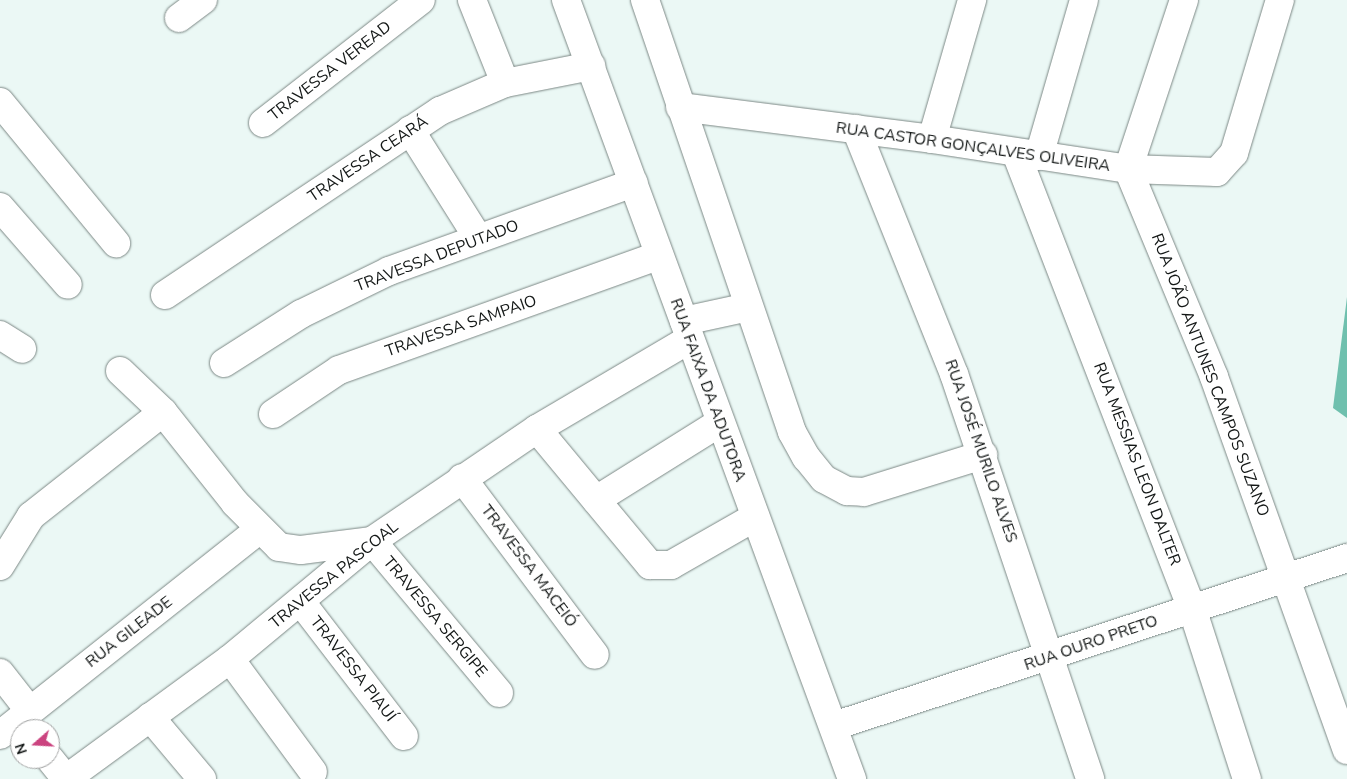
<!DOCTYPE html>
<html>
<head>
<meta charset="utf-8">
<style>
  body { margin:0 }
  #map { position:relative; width:1347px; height:779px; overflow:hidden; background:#ebf8f5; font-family:"Nunito Sans",sans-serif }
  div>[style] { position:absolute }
  .forest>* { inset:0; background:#6fc0ae }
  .roads { filter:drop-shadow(0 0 1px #7c8885) drop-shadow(0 0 1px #7c8885) }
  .minor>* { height:28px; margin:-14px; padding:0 14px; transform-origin:14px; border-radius:14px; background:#fff }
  span { translate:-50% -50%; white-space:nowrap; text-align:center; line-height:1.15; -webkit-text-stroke:4px #fff; paint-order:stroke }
  .street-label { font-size:16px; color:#131716 }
  .north { position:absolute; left:10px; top:719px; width:50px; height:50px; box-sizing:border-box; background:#fff; border:1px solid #a1a2a2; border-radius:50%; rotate:251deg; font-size:14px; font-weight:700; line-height:20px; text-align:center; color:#131716 }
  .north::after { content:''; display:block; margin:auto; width:18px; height:22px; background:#cb437f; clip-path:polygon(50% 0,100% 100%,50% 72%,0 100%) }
</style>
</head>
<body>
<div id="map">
  <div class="forest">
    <div style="clip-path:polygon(1347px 297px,1347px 418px,1333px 408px)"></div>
  </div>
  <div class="roads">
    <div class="minor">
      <div style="left:472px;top:0;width:89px;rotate:68.3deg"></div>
      <div style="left:566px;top:0;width:830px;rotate:69.84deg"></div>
      <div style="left:645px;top:0;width:456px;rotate:71.2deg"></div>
      <div style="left:792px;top:432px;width:29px;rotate:61deg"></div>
      <div style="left:806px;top:457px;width:28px;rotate:51deg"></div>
      <div style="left:824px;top:479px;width:26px;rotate:28deg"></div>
      <div style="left:847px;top:491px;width:17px;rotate:3deg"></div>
      <div style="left:864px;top:492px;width:125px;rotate:-17.3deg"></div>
      <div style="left:1184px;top:0;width:178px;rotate:108.3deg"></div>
      <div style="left:1128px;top:169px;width:225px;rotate:67.5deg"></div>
      <div style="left:1214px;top:377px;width:396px;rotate:70.4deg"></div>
      <div style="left:179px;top:18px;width:30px;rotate:-37deg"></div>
      <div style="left:0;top:102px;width:183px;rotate:50.6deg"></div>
      <div style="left:680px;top:107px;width:254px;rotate:7.2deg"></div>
      <div style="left:932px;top:139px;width:198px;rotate:8.7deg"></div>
      <div style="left:1128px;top:169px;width:89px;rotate:1.9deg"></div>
      <div style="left:1217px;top:172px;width:25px;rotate:-48deg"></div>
      <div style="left:1234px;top:153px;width:160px;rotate:-73.3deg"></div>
      <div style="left:263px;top:123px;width:200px;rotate:-37.9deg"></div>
      <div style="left:856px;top:129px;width:264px;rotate:68.2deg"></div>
      <div style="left:954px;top:374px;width:427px;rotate:71.4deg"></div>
      <div style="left:410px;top:130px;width:128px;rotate:57.8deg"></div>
      <div style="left:932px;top:139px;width:145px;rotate:-73.9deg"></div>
      <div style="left:1016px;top:153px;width:488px;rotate:68.9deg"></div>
      <div style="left:1192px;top:608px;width:180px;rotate:72.2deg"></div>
      <div style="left:1039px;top:156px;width:162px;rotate:-73.9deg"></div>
      <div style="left:0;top:207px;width:103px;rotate:48.9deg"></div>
      <div style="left:165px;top:295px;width:331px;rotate:-33.8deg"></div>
      <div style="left:440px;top:111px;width:71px;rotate:-23.3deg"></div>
      <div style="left:505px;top:83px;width:88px;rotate:-11.2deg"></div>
      <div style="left:684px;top:321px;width:66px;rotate:-12.2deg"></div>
      <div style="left:0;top:335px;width:26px;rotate:32deg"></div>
      <div style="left:224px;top:363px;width:91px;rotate:-32.5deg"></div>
      <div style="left:301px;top:314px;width:98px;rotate:-26deg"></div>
      <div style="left:389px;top:271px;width:260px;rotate:-19.8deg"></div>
      <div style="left:120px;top:371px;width:59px;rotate:43.6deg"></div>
      <div style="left:163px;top:412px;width:116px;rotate:51.6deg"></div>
      <div style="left:235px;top:503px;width:62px;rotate:45deg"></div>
      <div style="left:279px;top:547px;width:22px;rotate:8deg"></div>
      <div style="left:301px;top:550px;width:72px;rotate:-7.2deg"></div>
      <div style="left:372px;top:541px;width:198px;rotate:50.1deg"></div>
      <div style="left:273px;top:414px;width:79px;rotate:-33.7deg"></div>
      <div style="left:339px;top:370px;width:339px;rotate:-19.7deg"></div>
      <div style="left:537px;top:429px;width:177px;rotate:50.3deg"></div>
      <div style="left:650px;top:565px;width:21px"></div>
      <div style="left:671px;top:565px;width:97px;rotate:-29.7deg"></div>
      <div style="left:462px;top:478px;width:221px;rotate:53.1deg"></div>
      <div style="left:596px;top:500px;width:145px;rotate:-32deg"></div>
      <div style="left:0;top:566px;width:59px;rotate:-58.2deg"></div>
      <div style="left:31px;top:516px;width:168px;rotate:-38.2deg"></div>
      <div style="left:301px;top:602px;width:169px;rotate:52.5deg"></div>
      <div style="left:230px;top:659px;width:140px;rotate:53.7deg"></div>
      <div style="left:0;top:673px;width:47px;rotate:51.9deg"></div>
      <div style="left:150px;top:717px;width:81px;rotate:50deg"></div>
      <div style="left:834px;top:726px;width:540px;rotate:-18.13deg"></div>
      <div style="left:0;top:735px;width:330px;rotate:-38.4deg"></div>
      <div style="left:50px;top:759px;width:26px;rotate:51deg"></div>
      <div style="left:66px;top:779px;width:203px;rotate:-36.2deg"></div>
      <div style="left:230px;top:659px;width:185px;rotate:-39.7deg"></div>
      <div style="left:372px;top:541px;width:199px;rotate:-34.2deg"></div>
      <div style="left:537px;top:429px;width:175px;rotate:-30.5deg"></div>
    </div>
  </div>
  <div class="street-label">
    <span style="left:330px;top:71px;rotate:-38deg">TRAVESSA VEREAD</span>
    <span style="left:973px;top:147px;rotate:8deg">RUA CASTOR GONÇALVES OLIVEIRA</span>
    <span style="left:368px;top:159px;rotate:-34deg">TRAVESSA CEARÁ</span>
    <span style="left:437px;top:256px;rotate:-21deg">TRAVESSA DEPUTADO</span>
    <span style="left:461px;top:326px;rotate:-19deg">TRAVESSA SAMPAIO</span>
    <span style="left:1210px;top:375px;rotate:69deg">RUA JOÃO ANTUNES CAMPOS SUZANO</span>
    <span style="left:708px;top:390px;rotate:70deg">RUA FAIXA DA ADUTORA</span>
    <span style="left:981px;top:451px;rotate:71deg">RUA JOSÉ MURILO ALVES</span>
    <span style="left:1137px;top:464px;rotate:69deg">RUA MESSIAS LEON DALTER</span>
    <span style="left:529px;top:566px;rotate:53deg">TRAVESSA MACEIÓ</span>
    <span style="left:334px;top:575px;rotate:-39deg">TRAVESSA PASCOAL</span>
    <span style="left:435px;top:617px;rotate:50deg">TRAVESSA SERGIPE</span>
    <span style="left:129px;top:632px;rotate:-38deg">RUA GILEADE</span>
    <span style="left:1091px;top:643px;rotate:-19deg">RUA OURO PRETO</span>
    <span style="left:353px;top:669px;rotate:52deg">TRAVESSA PIAUÍ</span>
  </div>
  <div class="north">N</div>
</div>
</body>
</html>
